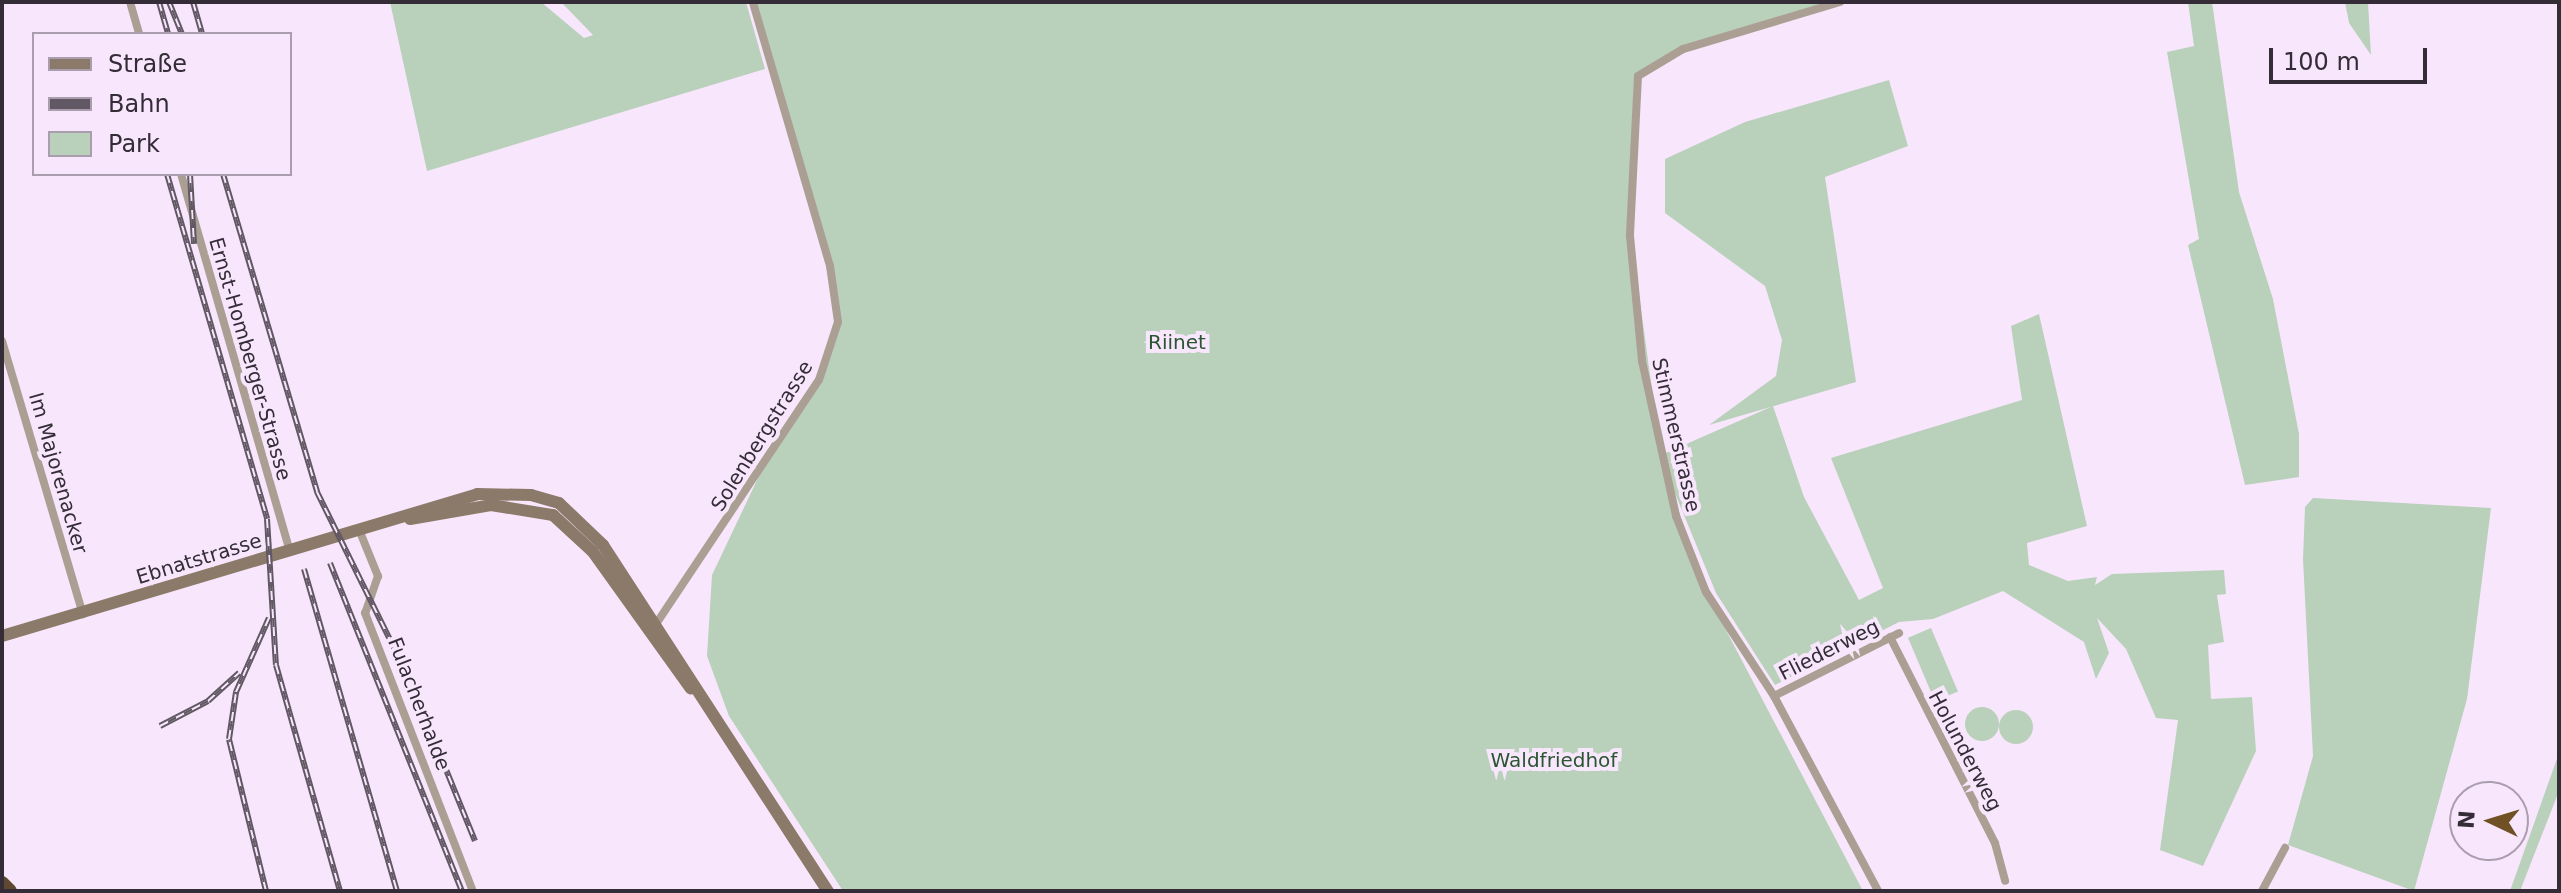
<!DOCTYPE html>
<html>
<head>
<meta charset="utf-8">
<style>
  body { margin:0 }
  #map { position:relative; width:2561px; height:893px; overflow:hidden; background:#f8e7fc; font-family:"DejaVu Sans",sans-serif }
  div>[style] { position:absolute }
  .green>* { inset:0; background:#b9d0bb; transform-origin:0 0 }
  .round { border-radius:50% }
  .street>* { height:8px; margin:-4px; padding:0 4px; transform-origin:4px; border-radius:4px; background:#ab9f94 }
  .secondary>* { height:12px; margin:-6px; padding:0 6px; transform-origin:6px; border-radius:6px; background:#8b7a69 }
  .highway>* { height:14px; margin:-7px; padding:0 7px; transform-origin:7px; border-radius:7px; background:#5f4830 }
  .rail>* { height:6px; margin-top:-3px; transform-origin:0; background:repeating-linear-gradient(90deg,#f8e7fc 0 9px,#615864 0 18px); box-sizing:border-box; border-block:2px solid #615864 }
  span { translate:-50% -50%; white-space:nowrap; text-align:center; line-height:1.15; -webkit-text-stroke:8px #f8e7fc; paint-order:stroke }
  .park-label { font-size:20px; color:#2a5530 }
  .street-label { font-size:20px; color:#342d37 }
  .frame { position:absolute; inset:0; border:4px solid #342d37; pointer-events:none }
  .legend { position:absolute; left:32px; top:32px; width:260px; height:144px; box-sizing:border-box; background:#f8e7fc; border:2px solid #aa9dad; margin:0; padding:10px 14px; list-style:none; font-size:24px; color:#342d37 }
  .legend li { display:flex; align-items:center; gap:16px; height:40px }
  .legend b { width:40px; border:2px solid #aa9dad }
  .north { position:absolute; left:2449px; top:781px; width:80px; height:80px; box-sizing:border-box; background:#f8e7fc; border:2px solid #aa9dad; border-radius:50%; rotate:274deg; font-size:22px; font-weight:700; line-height:32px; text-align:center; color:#342d37 }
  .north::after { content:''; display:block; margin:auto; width:28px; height:36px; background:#705126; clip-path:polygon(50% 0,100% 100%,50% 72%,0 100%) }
  .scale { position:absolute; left:2269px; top:48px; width:158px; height:36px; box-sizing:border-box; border:4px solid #342d37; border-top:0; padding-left:10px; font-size:24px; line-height:28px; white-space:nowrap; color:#342d37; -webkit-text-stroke:6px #f8e7fc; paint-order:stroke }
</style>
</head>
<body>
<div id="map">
  <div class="green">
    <div style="clip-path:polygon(390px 2px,541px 2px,584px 38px,593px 35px,561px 2px,746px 2px,765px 69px,427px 171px)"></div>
    <div style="clip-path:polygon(753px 2px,1840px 2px,1683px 49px,1634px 80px,1631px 236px,1661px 455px,1773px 406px,1804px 497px,1859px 600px,1883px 588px,1831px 458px,2022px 400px,2011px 326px,2039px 314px,2087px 526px,2027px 543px,2029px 565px,2068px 581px,2097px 577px,2095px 585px,2112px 574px,2224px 570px,2226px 594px,2217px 595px,2224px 642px,2208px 645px,2211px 699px,2252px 697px,2256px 751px,2203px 866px,2160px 850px,2178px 720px,2156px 718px,2126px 649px,2097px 618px,2109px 653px,2096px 679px,2084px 642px,2003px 591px,1933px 619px,1899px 622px,1775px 685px,1716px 593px,1663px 464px,1706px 592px,1863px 891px,843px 891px,729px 716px,707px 656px,712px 575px,768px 457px,810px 395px,839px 311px)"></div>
    <div style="clip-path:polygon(2188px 2px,2212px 2px,2239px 192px,2273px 299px,2299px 434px,2299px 477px,2245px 485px,2188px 245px,2199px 239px,2167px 52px,2194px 46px)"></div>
    <div style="clip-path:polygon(2345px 2px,2368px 2px,2371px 55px,2349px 23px)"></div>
    <div style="clip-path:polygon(1889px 80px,1908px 146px,1825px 177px,1856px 382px,1709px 425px,1776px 376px,1782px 340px,1765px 286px,1665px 213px,1665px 159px,1745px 122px)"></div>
    <div style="clip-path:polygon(2313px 498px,2491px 508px,2467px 699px,2414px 891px,2288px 845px,2313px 756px,2303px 559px,2305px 507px)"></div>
    <div style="left:1931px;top:628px;width:69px;height:25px;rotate:67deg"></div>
    <div class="round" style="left:1965px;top:707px;width:34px;height:34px"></div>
    <div class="round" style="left:1999px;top:710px;width:34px;height:34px"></div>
    <div style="clip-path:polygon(2559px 753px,2559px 791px,2520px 891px,2510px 891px)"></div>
  </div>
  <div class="street">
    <div style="left:130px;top:2px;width:33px;rotate:74deg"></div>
    <div style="left:1840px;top:2px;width:164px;rotate:163.3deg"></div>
    <div style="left:1683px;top:49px;width:52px;rotate:149deg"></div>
    <div style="left:1638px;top:76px;width:160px;rotate:92.9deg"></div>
    <div style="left:1630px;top:236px;width:126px;rotate:84.5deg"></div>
    <div style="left:1642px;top:361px;width:159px;rotate:77.6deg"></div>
    <div style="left:1676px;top:516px;width:82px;rotate:68.5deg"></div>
    <div style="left:1706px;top:592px;width:124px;rotate:56.8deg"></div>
    <div style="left:1774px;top:696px;width:221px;rotate:61.9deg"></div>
    <div style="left:181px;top:174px;width:393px;rotate:73.9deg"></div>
    <div style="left:2px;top:341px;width:285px;rotate:73.5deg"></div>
    <div style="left:360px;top:532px;width:48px;rotate:67.8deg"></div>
    <div style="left:378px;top:576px;width:39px;rotate:109deg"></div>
    <div style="left:365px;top:613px;width:298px;rotate:68.8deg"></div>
    <div style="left:654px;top:627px;width:297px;rotate:-56.3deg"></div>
    <div style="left:819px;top:380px;width:61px;rotate:-71.9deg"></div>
    <div style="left:838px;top:322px;width:57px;rotate:-98.1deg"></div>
    <div style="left:830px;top:266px;width:275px;rotate:-106.3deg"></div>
    <div style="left:1890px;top:637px;width:231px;rotate:63deg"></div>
    <div style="left:1995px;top:843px;width:39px;rotate:75deg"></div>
    <div style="left:1774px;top:696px;width:140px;rotate:-26.7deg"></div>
    <div style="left:2262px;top:891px;width:49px;rotate:-61.9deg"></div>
  </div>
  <div class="secondary">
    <div style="left:410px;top:519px;width:82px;rotate:-9.8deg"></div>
    <div style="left:491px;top:505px;width:63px;rotate:9.2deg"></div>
    <div style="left:553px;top:515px;width:54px;rotate:42.8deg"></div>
    <div style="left:593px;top:552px;width:168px;rotate:54.4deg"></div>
    <div style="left:2px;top:636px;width:496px;rotate:-16.6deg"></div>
    <div style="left:477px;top:494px;width:54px;rotate:1.1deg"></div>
    <div style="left:531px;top:495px;width:29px;rotate:16deg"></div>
    <div style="left:559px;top:503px;width:61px;rotate:43.7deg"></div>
    <div style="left:603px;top:545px;width:413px;rotate:57deg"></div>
  </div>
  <div class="highway">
    <div style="left:2px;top:883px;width:11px;rotate:45deg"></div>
  </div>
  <div class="rail">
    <div style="left:159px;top:2px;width:33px;rotate:74deg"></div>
    <div style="left:169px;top:2px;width:35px;rotate:68deg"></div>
    <div style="left:193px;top:2px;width:33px;rotate:74deg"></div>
    <div style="left:167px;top:174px;width:359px;rotate:73.8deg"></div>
    <div style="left:267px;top:519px;width:146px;rotate:86.5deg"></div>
    <div style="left:276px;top:665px;width:235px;rotate:74.2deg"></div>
    <div style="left:190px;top:174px;width:70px;rotate:86.7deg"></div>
    <div style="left:223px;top:174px;width:332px;rotate:73.5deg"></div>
    <div style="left:317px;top:492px;width:205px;rotate:63.7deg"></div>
    <div style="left:408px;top:676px;width:178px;rotate:67.9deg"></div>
    <div style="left:330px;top:563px;width:354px;rotate:68.1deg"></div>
    <div style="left:304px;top:569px;width:335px;rotate:73.9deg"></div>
    <div style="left:160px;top:726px;width:54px;rotate:-27.5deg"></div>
    <div style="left:208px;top:701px;width:42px;rotate:-42.1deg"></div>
    <div style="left:266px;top:891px;width:156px;rotate:-103.7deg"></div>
    <div style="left:229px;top:739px;width:48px;rotate:-81.5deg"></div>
    <div style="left:236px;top:692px;width:81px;rotate:-66deg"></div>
  </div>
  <div class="park-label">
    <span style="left:1177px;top:342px">Riinet</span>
    <span style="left:1554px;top:760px">Waldfriedhof</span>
  </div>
  <div class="street-label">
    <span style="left:250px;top:359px;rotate:74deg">Ernst-Homberger-Strasse</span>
    <span style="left:1676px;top:435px;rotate:77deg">Stimmerstrasse</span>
    <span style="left:762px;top:436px;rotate:-58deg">Solenbergstrasse</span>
    <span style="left:58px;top:473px;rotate:74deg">Im Majorenacker</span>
    <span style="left:199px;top:559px;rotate:-17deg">Ebnatstrasse</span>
    <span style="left:1829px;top:650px;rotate:-27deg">Fliederweg</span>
    <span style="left:419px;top:704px;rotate:69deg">Fulacherhalde</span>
    <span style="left:1965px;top:751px;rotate:62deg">Holunderweg</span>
  </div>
  <div class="frame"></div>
  <ul class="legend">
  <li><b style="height:10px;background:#8b7a69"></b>Straße</li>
  <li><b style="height:10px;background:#615864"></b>Bahn</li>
  <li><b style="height:22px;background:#b9d0bb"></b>Park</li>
  </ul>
  <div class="north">N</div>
  <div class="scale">100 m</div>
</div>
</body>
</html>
